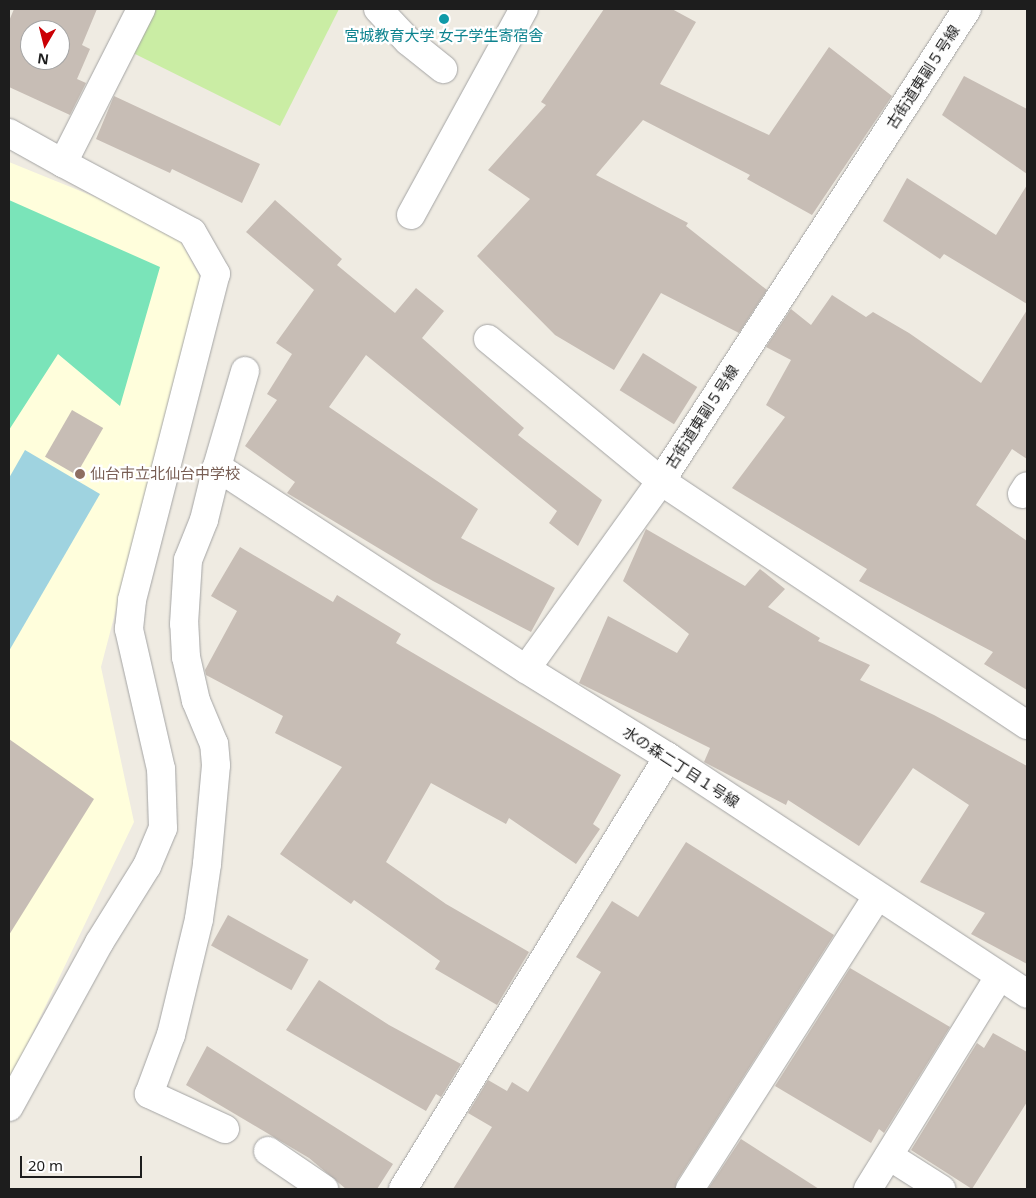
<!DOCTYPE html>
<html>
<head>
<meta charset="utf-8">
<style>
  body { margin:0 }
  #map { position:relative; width:1036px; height:1198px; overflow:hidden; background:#efebe2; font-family:"Noto Sans","Noto Sans JP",sans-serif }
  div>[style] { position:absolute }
  .education>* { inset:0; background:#fffedc }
  .grass>* { inset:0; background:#caeda4 }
  .pitch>* { inset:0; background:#7ae4b9 }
  .water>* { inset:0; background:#9fd3e0 }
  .building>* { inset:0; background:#c7bdb5; transform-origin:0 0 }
  .roads { filter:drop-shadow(0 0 1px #a4a4a4) drop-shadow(0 0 1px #a4a4a4) }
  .minor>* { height:28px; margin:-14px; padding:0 14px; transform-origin:14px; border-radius:14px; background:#fff }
  .dots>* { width:14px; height:14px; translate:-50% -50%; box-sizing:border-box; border:2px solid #fff; border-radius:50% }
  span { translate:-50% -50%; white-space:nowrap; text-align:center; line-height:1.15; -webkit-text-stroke:4.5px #fff; paint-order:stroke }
  .culture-label { font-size:15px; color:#0d838f }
  .street-label { font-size:15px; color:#1d1d1d }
  .education-label { font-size:15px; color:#785e54 }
  .left { translate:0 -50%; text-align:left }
  .frame { position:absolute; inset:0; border:10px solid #1d1d1d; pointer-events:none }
  .north { position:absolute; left:20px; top:20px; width:50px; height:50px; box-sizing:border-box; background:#fff; border:1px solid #a5a5a5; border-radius:50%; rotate:188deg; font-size:14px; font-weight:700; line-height:20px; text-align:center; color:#1d1d1d }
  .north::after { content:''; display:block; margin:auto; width:18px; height:22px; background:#cb0005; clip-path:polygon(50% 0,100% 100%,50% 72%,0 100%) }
  .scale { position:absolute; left:20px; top:1156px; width:122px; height:22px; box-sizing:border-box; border:2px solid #1d1d1d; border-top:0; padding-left:6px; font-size:15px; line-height:18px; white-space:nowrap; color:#1d1d1d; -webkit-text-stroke:4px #fff; paint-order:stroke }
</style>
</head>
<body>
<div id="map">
  <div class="education">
    <div style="clip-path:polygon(9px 162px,174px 229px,202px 281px,101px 667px,134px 822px,9px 1082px)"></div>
  </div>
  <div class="grass">
    <div style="clip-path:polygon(151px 9px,339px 9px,280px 126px,129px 51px)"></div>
  </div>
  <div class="pitch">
    <div style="clip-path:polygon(9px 200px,160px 267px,120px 406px,58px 354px,9px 430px)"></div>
  </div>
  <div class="water">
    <div style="clip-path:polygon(25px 450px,100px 494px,9px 651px,9px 478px)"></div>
  </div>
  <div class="building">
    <div style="clip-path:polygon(evenodd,14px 9px,97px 9px,82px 45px,90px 49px,77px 79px,86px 83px,70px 115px,9px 87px,9px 21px,14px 9px,30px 30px,60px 30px,60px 60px,30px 60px,30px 30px)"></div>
    <div style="clip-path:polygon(604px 9px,672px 9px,696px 22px,660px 84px,769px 135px,829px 47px,892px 96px,812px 215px,747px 179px,750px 175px,643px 120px,596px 175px,688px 223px,686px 226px,767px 290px,739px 333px,661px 293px,614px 370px,555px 335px,477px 256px,530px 199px,488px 170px,546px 105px,541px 102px)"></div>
    <div style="clip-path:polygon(964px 76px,1027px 109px,1027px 174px,942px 115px)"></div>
    <div style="clip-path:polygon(114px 96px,260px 164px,242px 203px,172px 169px,170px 173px,96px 139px)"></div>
    <div style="clip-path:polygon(907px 178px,996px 235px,1027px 185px,1027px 304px,944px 254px,940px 259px,883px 221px)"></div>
    <div style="clip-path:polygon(275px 200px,342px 259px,337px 265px,395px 313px,416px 288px,444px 311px,422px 338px,524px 428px,518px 435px,602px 500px,578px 546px,549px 523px,557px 511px,366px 355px,329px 407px,478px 509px,461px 538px,555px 588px,531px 632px,433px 581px,287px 493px,295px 482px,245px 446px,277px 400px,267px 394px,292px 354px,276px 343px,314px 290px,246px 232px)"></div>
    <div style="clip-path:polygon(832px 295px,866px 317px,873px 312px,909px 333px,981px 383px,1027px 310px,1027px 459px,1012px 449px,976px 505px,1027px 541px,1027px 690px,984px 664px,993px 652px,859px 581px,867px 569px,732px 488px,785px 417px,766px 405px,791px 360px,766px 347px,791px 309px,811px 325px)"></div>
    <div style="left:643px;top:353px;width:64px;height:44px;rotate:32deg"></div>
    <div style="left:72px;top:410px;width:36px;height:54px;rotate:30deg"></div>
    <div style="clip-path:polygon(646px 529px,745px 586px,760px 569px,785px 589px,768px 607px,820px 638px,818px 641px,870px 665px,860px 680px,934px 715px,1027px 766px,1027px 964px,971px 934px,985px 913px,920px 882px,969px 805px,913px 768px,859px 846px,788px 800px,786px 805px,704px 762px,710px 748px,579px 683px,608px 616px,677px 653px,689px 634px,623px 581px)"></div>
    <div style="clip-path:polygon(240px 547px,333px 602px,337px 595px,401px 634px,396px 643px,621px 775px,593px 824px,600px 829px,576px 864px,509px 818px,506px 824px,431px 783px,386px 862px,446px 904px,529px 952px,497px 1005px,435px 969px,440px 961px,354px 900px,351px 904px,280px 854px,342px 767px,275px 733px,283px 716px,206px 675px,205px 670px,237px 611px,211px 596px)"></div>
    <div style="clip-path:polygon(9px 739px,94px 799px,9px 935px)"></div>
    <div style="clip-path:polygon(686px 842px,834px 935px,677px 1181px,675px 1189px,453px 1189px,492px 1127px,468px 1113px,488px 1080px,507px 1091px,512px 1082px,528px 1092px,601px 972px,576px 957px,612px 901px,638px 917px)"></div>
    <div style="left:228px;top:915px;width:92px;height:35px;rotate:29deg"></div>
    <div style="clip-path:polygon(850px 968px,950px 1027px,884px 1133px,879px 1129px,871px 1143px,775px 1086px)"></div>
    <div style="clip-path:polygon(319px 980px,389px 1025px,461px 1064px,441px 1097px,436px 1094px,426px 1111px,286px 1030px)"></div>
    <div style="clip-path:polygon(993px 1033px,1027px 1052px,1027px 1102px,972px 1189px,911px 1150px,977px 1043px,984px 1048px)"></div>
    <div style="clip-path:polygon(207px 1046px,393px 1164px,377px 1189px,346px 1189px,309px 1158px,186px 1085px)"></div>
    <div style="clip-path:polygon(741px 1139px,819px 1189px,708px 1189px)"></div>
  </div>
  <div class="roads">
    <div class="minor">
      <div style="left:378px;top:9px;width:44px;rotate:46.8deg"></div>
      <div style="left:408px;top:41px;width:45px;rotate:38.7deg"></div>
      <div style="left:967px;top:9px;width:563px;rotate:122.96deg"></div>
      <div style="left:661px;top:481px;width:440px;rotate:33.7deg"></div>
      <div style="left:9px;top:133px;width:62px;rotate:29.1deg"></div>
      <div style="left:411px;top:215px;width:235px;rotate:-61.3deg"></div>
      <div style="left:488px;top:339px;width:224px;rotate:39.4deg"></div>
      <div style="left:661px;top:481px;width:231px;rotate:125.7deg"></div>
      <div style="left:526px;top:669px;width:167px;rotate:31.8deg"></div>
      <div style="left:668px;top:757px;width:430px;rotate:33.4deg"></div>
      <div style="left:217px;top:467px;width:100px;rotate:-73.7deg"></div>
      <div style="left:1022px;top:494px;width:9px;rotate:-58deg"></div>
      <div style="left:9px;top:1107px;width:187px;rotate:-61.2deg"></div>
      <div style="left:99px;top:943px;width:91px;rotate:-58.1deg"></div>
      <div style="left:147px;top:866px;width:41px;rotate:-67.2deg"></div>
      <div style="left:163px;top:828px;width:59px;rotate:-91.9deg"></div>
      <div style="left:161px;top:769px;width:144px;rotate:-102.9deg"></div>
      <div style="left:129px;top:629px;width:29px;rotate:-84deg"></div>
      <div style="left:132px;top:600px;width:337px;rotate:-75.6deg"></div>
      <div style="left:216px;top:274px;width:48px;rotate:-119.7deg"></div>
      <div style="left:192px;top:232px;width:146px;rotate:-151.9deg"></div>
      <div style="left:63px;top:163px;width:173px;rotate:-63.1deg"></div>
      <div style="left:225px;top:1129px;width:84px;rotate:-155.3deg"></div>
      <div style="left:149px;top:1094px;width:63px;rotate:-69.6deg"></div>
      <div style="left:171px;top:1035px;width:119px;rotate:-76.4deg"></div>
      <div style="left:199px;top:919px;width:56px;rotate:-81.7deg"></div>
      <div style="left:207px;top:864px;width:99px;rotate:-84.8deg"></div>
      <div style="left:216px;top:765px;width:21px;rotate:-95deg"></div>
      <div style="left:214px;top:744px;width:47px;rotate:-112.7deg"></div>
      <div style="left:196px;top:701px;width:45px;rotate:-102.8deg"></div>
      <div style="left:186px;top:657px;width:33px;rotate:-93deg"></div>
      <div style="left:184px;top:624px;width:64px;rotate:-86.4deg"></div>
      <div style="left:188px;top:560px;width:43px;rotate:-68.2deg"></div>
      <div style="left:204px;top:520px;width:55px;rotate:-76.2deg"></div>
      <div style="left:217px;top:467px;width:369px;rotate:33.2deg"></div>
      <div style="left:268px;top:1151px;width:68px;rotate:34.2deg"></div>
      <div style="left:889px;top:1156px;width:62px;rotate:32.4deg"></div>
      <div style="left:403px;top:1189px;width:507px;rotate:-58.47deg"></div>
      <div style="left:690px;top:1189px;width:347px;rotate:-57.4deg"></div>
      <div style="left:868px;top:1189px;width:249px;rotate:-58.3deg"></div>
    </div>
  </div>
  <div class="dots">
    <div style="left:444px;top:19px;background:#0f9aa8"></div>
    <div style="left:80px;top:474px;background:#8d6e63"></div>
  </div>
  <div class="culture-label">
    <span style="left:444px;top:36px">宮城教育大学 女子学生寄宿舎</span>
  </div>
  <div class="street-label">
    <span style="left:923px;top:77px;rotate:-57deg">古街道東副５号線</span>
    <span style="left:702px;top:417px;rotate:-57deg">古街道東副５号線</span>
    <span style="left:681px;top:767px;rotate:33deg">水の森二丁目１号線</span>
  </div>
  <div class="education-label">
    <span class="left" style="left:90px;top:474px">仙台市立北仙台中学校</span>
  </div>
  <div class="frame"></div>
  <div class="north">N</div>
  <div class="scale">20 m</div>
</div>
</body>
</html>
